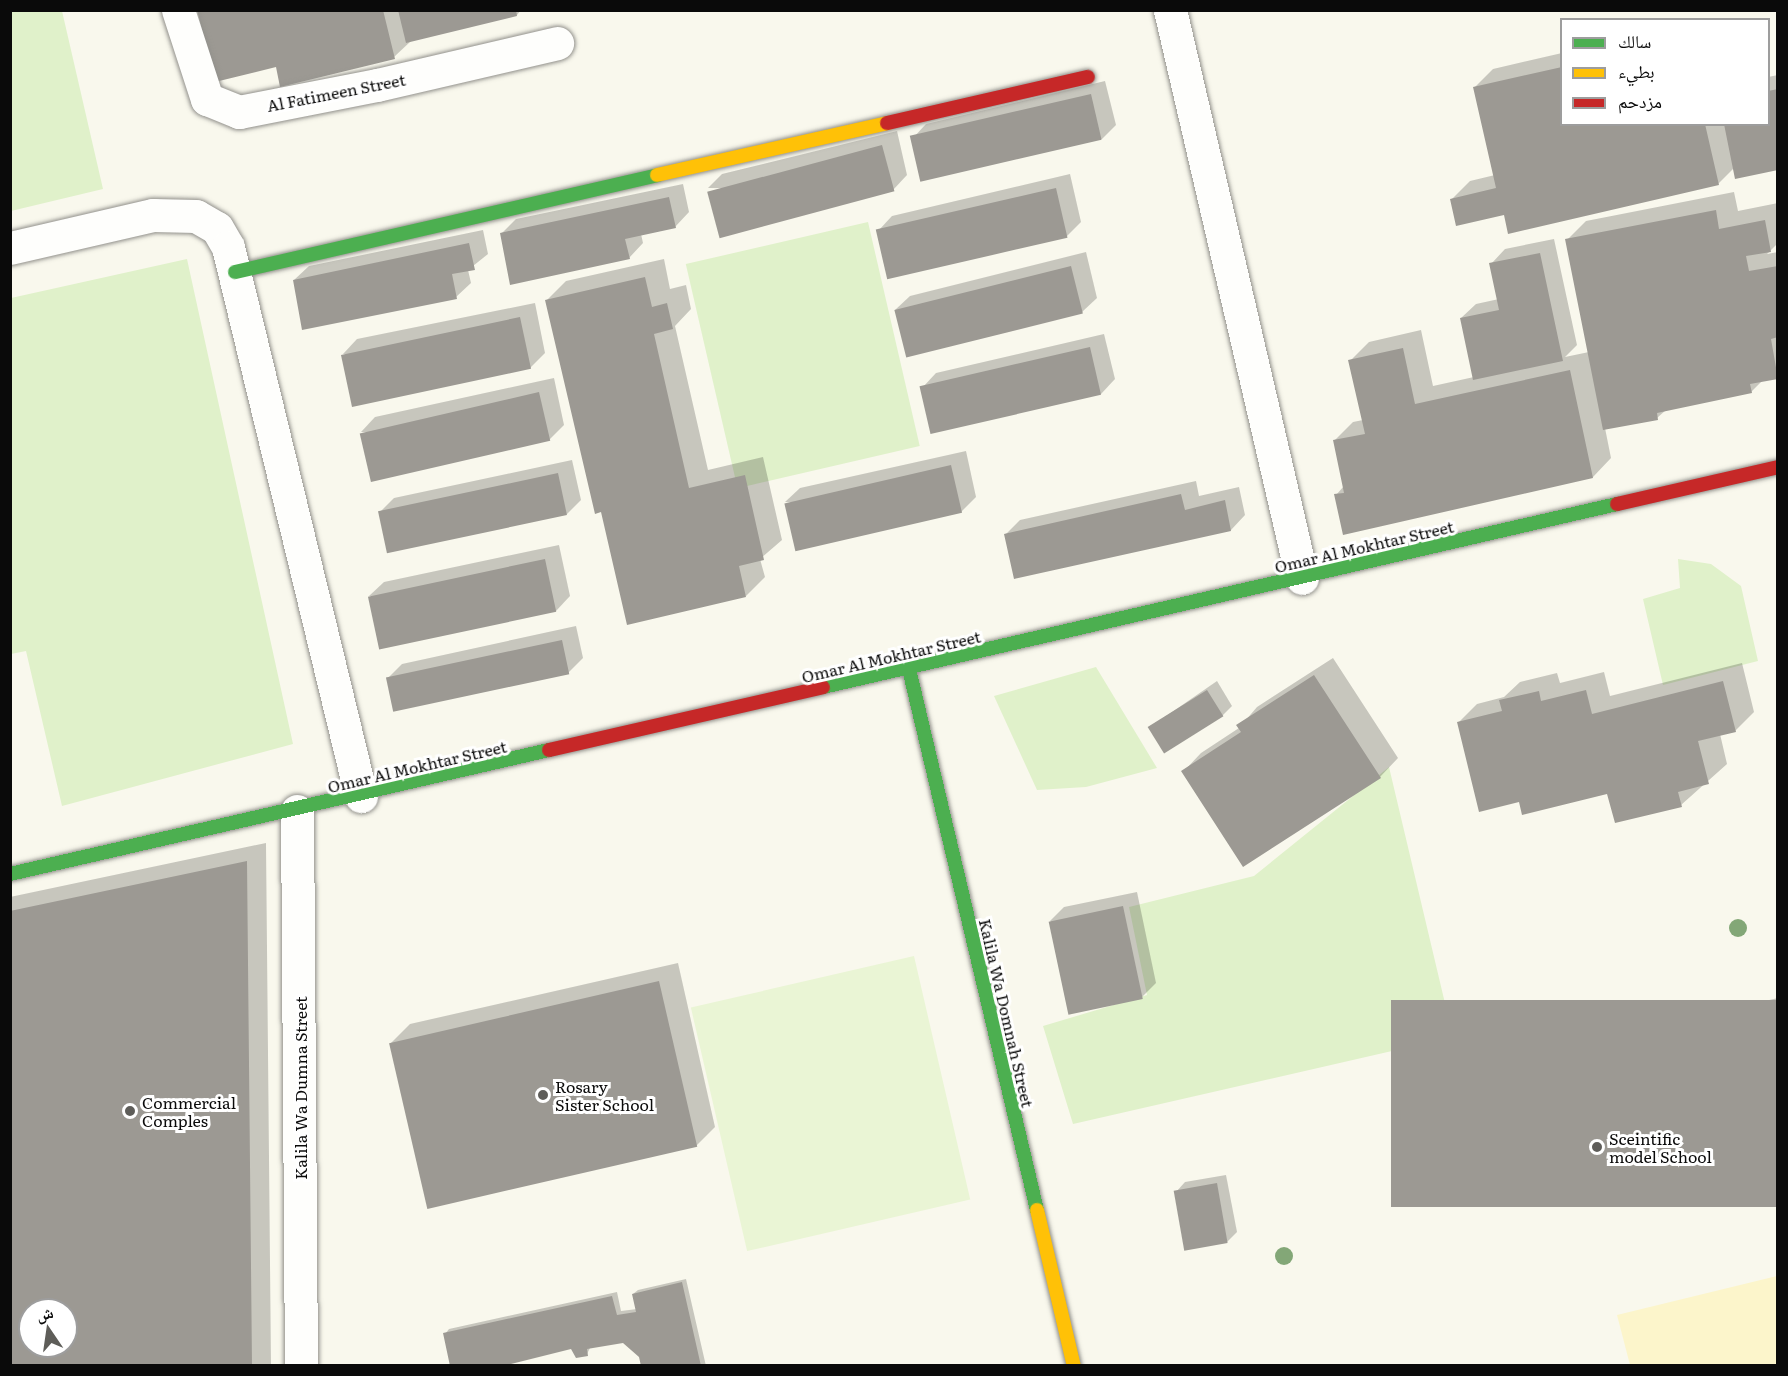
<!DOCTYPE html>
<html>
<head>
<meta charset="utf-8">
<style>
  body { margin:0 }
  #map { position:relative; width:1788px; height:1376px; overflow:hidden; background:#f9f8ed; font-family:Literata,"Noto Naskh Arabic",serif }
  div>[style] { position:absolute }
  .green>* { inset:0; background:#e0f1ca; transform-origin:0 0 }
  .sand>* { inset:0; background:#fcf5cb }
  .pitch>* { inset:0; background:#eaf5d5; transform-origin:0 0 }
  .shadow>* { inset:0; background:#0003 }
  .building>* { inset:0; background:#9c9993; transform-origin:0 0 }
  .roads { filter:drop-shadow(0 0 2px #92918c) drop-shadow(0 0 2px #92918c) }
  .street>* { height:33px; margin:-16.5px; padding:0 16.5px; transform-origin:16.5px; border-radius:16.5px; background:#fefefc }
  .fast>* { height:14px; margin:-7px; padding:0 7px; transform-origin:7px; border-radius:7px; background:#4caf50 }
  .slow>* { height:14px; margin:-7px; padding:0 7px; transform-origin:7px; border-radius:7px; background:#ffc107 }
  .jam>* { height:14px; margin:-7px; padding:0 7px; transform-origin:7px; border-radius:7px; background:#c62828 }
  .trees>* { width:18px; height:18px; margin:-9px; border-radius:50%; background:#83a777 }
  .dots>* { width:16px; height:16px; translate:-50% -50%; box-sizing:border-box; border:3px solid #fff; border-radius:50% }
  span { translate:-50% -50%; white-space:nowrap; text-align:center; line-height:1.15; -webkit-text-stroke:6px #fff; paint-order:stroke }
  .street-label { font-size:16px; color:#0a0a0a }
  .poi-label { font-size:16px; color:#0a0a0a }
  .left { translate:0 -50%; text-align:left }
  .frame { position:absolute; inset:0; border:12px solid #0a0a0a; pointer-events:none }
  .legend { position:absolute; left:1560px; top:18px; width:210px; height:108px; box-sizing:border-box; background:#fff; border:2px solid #9d9d9d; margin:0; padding:8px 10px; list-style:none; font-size:18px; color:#0a0a0a }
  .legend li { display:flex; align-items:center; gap:12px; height:30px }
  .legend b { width:30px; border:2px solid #9d9d9d }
  .north { position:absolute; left:18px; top:1298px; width:60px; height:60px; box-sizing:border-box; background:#fff; border:2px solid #9d9d9d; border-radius:50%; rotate:347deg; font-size:16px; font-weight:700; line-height:24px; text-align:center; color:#0a0a0a }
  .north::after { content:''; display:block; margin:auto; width:21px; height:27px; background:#5e5d59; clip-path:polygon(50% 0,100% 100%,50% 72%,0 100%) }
</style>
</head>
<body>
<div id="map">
  <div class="green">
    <div style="clip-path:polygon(10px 11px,62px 11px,103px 189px,11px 211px)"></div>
    <div style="left:868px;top:222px;width:230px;height:187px;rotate:77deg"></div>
    <div style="clip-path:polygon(187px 259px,293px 744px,62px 806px,26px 651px,11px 654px,11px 298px)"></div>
    <div style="clip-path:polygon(1678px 559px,1711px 564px,1741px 586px,1758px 661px,1663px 685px,1643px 599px,1680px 588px)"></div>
    <div style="clip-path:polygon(1096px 667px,1157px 768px,1086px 787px,1037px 790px,994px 696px)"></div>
    <div style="clip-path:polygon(1389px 767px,1453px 1037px,1073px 1124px,1043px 1026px,1147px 995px,1129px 907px,1254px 876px)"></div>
  </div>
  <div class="sand">
    <div style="clip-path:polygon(1777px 1276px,1777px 1365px,1630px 1365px,1617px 1315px)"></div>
  </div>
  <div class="pitch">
    <div style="left:914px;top:956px;width:250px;height:229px;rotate:77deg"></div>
  </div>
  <div class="shadow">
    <div style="clip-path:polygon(198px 10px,521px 10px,517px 15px,411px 41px,394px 57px,277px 65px)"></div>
    <div style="clip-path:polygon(1562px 53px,1562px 124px,1768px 124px,1768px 77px,1778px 75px,1778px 169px,1734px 168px,1718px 184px,1505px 213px,1451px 200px,1470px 181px,1495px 175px,1474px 88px,1493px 69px)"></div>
    <div style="clip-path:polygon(1105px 81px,1116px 125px,1102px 139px,912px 139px,926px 124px)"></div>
    <div style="clip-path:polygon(897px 131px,907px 175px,893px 190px,708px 188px,722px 174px)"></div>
    <div style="clip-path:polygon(1070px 174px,1081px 222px,1067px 236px,878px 231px,892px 216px)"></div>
    <div style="clip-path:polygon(683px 184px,689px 212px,675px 227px,641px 234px,643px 243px,629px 258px,501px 234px,516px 219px)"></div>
    <div style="clip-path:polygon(1734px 192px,1738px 211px,1778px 203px,1778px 243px,1767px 254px,1778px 252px,1778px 377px,1763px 380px,1751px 392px,1666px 410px,1657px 418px,1605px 428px,1611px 458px,1593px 477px,1336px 495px,1344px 486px,1334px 441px,1353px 422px,1363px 420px,1350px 361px,1369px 342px,1421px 330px,1433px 386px,1474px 377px,1461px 318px,1476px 304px,1499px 299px,1491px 264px,1505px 249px,1554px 239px,1577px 345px,1565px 357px,1589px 352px,1567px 240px,1586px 221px)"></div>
    <div style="clip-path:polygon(483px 230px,488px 254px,468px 270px,471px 283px,456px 297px,294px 280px,309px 266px)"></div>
    <div style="clip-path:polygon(1086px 252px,1097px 298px,1082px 312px,895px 310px,910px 296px)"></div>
    <div style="clip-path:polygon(664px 259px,670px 289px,686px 285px,691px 309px,675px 326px,708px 470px,763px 457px,782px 540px,760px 559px,765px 577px,746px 596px,602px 511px,547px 300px,566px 281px)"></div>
    <div style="clip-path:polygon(535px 303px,545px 353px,530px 368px,343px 354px,357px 339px)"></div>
    <div style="clip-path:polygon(1104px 334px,1115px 379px,1101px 394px,922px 388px,936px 373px)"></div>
    <div style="clip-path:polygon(554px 378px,564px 425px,549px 440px,361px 432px,375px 417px)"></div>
    <div style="clip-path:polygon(966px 451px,976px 497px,961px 512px,785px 502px,800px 488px)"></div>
    <div style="clip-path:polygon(572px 460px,581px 500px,567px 514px,380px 512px,394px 498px)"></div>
    <div style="clip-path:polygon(1196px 481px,1199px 496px,1239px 487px,1245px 515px,1231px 530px,1006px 534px,1020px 520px)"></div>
    <div style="clip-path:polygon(559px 545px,570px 596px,556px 611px,369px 596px,384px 582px)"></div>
    <div style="clip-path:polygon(576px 626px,583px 658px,568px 673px,387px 679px,402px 664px)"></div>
    <div style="clip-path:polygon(1333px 658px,1398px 758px,1380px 777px,1183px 772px,1201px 753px,1239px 728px,1257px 707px)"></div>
    <div style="clip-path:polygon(1742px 663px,1754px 712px,1735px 731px,1720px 734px,1727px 764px,1681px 805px,1609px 792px,1520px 801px,1458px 723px,1477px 704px,1504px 697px,1520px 682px,1557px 673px,1560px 683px,1604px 672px,1610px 696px)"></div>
    <div style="clip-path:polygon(1217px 681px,1232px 706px,1223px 715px,1149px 728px)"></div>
    <div style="clip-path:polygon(evenodd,266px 843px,271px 1366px,10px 1366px,10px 897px,266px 843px,30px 1310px,66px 1310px,66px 1346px,30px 1346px,30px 1310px)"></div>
    <div style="clip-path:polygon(1137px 892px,1156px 983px,1141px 998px,1050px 921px,1064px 907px)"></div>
    <div style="clip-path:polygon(678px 963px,715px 1127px,696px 1146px,391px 1043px,410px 1024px)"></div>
    <div style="clip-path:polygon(1778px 998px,1778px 1206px,1402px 1088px,1407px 1083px)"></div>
    <div style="clip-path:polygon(1226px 1175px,1237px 1232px,1227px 1242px,1176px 1192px,1185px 1182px)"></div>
    <div style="clip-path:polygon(686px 1279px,706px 1366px,642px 1366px,640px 1356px,624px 1341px,591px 1346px,587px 1354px,571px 1348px,507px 1361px,505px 1366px,452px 1366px,445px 1334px,449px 1329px,617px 1292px,621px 1311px,637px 1309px,633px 1294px,638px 1290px)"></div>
  </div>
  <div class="building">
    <div style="clip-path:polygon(197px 10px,383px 10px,395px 59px,280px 87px,276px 67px,215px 82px)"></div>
    <div style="clip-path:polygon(398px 10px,516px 10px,517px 16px,406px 43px)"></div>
    <div style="clip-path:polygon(1562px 67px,1562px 124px,1705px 124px,1719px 185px,1508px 234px,1504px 215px,1456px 226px,1450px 199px,1496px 188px,1473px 87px)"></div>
    <div style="clip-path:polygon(1778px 89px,1778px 170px,1735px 179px,1724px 124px,1768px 124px,1768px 91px)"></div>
    <div style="left:1091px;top:94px;width:47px;height:186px;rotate:77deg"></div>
    <div style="left:882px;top:145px;width:48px;height:181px;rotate:75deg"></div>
    <div style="left:1056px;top:188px;width:51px;height:185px;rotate:77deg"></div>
    <div style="clip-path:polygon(669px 197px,676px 228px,625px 239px,630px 259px,510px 285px,500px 233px)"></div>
    <div style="clip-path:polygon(1716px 210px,1719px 229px,1765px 220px,1771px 252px,1746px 256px,1749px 271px,1778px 266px,1778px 337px,1771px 339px,1778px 379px,1750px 384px,1752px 393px,1657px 413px,1658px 420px,1603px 430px,1565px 239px)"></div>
    <div style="clip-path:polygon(469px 243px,475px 270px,452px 274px,457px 299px,302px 330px,293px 280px)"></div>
    <div style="clip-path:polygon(1540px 253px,1563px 361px,1473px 380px,1460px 318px,1499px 310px,1489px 263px)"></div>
    <div style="left:1071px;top:266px;width:49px;height:182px;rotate:76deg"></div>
    <div style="clip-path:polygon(645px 277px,652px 307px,667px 303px,673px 329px,654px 334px,689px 488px,745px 475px,764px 560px,739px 566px,746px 597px,627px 625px,601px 512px,595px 514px,545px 300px)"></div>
    <div style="left:520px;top:317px;width:53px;height:183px;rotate:78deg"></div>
    <div style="left:1090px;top:347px;width:49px;height:175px;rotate:77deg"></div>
    <div style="clip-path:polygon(1403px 348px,1415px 404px,1570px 370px,1593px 478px,1343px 535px,1334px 494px,1344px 493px,1333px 440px,1365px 434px,1348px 360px)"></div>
    <div style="left:539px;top:392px;width:50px;height:184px;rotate:77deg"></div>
    <div style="left:951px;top:465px;width:49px;height:171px;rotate:77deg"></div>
    <div style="left:558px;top:473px;width:43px;height:184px;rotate:78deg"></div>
    <div style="clip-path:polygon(1181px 494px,1185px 510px,1225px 500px,1231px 531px,1014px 579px,1004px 534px)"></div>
    <div style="left:545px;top:559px;width:54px;height:181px;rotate:78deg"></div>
    <div style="left:562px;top:640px;width:35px;height:180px;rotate:78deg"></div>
    <div style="clip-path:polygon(1314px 675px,1381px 778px,1243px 867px,1181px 771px,1241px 732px,1236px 725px)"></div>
    <div style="clip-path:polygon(1723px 681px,1736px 732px,1698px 741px,1709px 784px,1678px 792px,1682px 807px,1615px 823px,1607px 794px,1522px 815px,1519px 802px,1479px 812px,1457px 722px,1502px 711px,1499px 700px,1539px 691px,1541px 701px,1586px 690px,1592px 714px)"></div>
    <div style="left:1207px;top:690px;width:31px;height:70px;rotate:58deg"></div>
    <div style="clip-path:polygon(evenodd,247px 861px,252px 1366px,10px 1366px,10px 911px,247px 861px,30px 1310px,66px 1310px,66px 1346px,30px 1346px,30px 1310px)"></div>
    <div style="left:1123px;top:906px;width:95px;height:76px;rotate:78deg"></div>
    <div style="left:659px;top:981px;width:170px;height:277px;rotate:77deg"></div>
    <div style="left:1778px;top:1000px;width:207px;height:387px;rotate:90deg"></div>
    <div style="left:1217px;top:1183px;width:61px;height:44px;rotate:80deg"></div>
    <div style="clip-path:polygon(682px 1282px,701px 1366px,641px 1366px,639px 1357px,623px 1343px,587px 1349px,588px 1356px,576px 1358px,571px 1349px,503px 1366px,450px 1366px,443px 1333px,612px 1296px,617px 1315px,636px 1312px,632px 1294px)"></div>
  </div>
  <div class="roads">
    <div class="street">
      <div style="left:178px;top:10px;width:94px;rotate:72deg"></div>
      <div style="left:207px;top:99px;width:35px;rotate:22deg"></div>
      <div style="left:239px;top:112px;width:141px;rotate:-11.1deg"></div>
      <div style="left:377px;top:85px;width:185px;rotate:-13.1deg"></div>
      <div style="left:1170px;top:10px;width:583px;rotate:76.92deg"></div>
      <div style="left:10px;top:248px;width:147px;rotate:-13deg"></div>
      <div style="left:153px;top:215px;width:43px;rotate:1.3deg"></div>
      <div style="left:196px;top:216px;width:24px;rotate:30deg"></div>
      <div style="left:217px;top:228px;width:22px;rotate:60deg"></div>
      <div style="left:228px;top:247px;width:565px;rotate:76.38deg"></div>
      <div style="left:297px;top:811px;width:555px;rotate:89.59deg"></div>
    </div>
    <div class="fast">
      <div style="left:235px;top:272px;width:433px;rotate:-12.9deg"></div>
      <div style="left:909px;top:669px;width:556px;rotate:76.69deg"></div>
      <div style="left:823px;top:687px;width:815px;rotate:-12.98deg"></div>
      <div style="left:10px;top:874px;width:553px;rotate:-12.96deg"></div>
    </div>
    <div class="slow">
      <div style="left:657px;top:175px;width:236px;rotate:-12.7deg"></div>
      <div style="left:1037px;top:1210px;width:160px;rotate:76.7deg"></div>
    </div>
    <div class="jam">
      <div style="left:887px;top:123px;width:206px;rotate:-12.9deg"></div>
      <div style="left:1617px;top:504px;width:165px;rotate:-12.9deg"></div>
      <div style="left:549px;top:750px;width:281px;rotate:-12.9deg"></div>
    </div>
  </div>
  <div class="trees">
    <div style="left:1738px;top:928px"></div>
    <div style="left:1284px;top:1256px"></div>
  </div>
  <div class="dots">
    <div style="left:543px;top:1095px;background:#5e5d59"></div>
    <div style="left:130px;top:1111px;background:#5e5d59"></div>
    <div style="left:1597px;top:1147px;background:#5e5d59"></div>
  </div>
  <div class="street-label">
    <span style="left:336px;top:92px;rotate:-11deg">Al Fatimeen Street</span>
    <span style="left:1364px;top:546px;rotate:-13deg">Omar Al Mokhtar Street</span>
    <span style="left:891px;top:656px;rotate:-13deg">Omar Al Mokhtar Street</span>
    <span style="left:417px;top:766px;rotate:-13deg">Omar Al Mokhtar Street</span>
    <span style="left:1007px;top:1013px;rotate:77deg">Kalila Wa Domnah Street</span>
    <span style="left:300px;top:1088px;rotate:-90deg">Kalila Wa Dumna Street</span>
  </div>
  <div class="poi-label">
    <span class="left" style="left:555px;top:1095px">Rosary<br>Sister School</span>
    <span class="left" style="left:142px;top:1111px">Commercial<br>Comples</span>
    <span class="left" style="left:1609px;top:1147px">Sceintific<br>model School</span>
  </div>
  <div class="frame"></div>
  <ul class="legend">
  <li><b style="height:8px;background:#4caf50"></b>سالك</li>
  <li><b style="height:8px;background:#ffc107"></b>بطيء</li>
  <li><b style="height:8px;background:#c62828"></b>مزدحم</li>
  </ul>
  <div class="north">ش</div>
</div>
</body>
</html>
